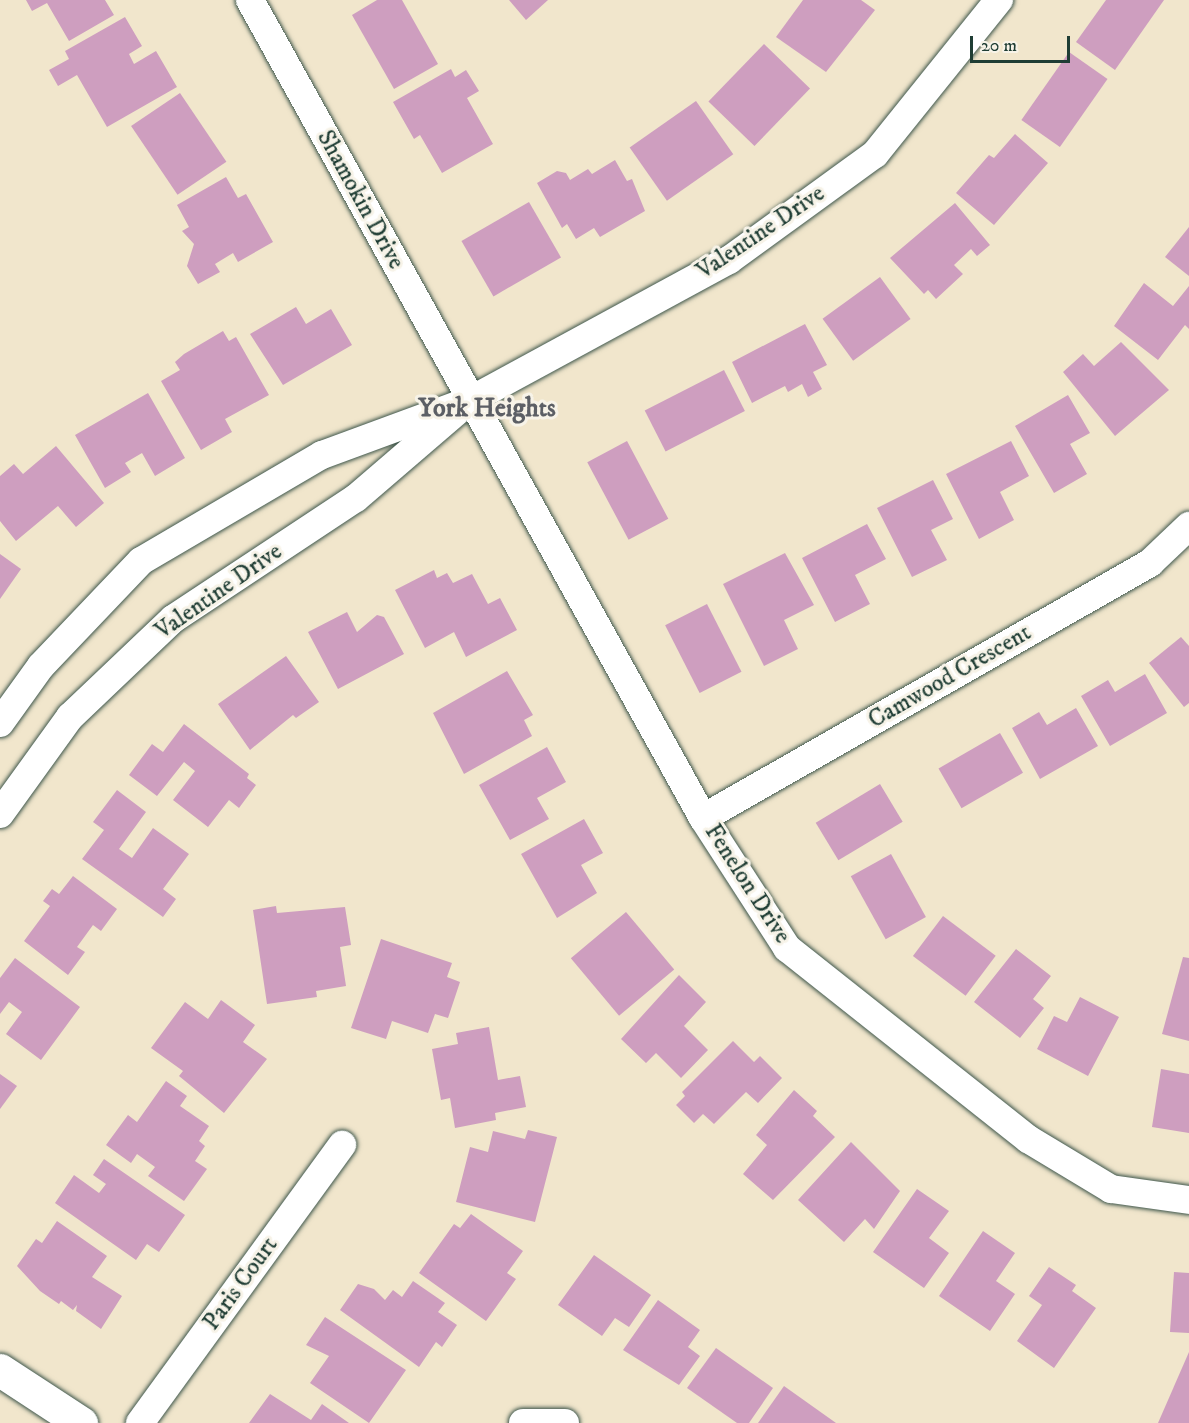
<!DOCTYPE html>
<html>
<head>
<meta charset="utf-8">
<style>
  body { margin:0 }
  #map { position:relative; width:1189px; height:1423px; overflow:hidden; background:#f1e6cc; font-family:"IM FELL DW Pica",serif }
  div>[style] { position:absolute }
  .building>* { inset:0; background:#ce9ebf; transform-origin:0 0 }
  .roads { filter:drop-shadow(0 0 2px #3e564b) drop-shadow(0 0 2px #3e564b) }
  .street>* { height:28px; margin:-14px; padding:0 14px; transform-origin:14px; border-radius:14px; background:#fff }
  .secondary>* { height:33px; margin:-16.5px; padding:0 16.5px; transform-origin:16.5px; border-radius:16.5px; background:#fff }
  span { translate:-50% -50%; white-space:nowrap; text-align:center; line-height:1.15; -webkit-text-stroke:6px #f7f3e8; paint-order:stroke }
  .street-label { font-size:24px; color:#1f3d34 }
  .neighbourhood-label { font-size:26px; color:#5c5f65; font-weight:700 }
  .scale { position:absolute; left:970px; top:36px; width:100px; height:27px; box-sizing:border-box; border:3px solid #1f3d34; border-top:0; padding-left:8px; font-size:18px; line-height:21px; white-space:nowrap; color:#1f3d34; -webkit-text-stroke:4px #f7f3e8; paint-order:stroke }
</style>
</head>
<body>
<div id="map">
  <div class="building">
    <div style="clip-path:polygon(26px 0,105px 0,114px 15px,69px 41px,47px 3px,32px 11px)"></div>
    <div style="clip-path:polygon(377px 0,402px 0,438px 64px,394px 89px,352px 15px)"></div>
    <div style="clip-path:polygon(509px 0,548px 0,526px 20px)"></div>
    <div style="clip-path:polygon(803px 0,861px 0,875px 10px,826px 72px,776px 37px)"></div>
    <div style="clip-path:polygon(1106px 0,1164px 0,1115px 70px,1076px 42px)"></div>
    <div style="clip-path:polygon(125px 17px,142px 46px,129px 54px,134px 64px,156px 51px,177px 87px,107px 127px,77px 75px,58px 86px,49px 70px,69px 59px,65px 51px)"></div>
    <div style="left:764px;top:44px;width:64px;height:80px;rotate:44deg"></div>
    <div style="left:1069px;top:52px;width:47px;height:83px;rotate:35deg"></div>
    <div style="clip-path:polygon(451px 69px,455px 77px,466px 70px,479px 91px,467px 98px,493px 144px,442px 173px,420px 135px,414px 139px,393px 102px)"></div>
    <div style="left:180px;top:93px;width:83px;height:59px;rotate:56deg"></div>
    <div style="left:696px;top:101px;width:65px;height:81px;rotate:55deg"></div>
    <div style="clip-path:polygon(1015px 134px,1048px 163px,994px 225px,956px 193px,989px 155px,994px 158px)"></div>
    <div style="clip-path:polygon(615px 160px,627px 181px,632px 179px,645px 211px,600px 237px,594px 228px,576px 239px,567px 224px,562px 228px,537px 183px,557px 171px,566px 173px,570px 180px,588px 169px,592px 174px)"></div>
    <div style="clip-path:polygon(226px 177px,238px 198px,246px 194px,273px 242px,238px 262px,233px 253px,215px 264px,220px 272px,198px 284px,187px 266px,194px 244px,182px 231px,189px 227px,177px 205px)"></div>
    <div style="left:529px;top:202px;width:64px;height:78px;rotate:60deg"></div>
    <div style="clip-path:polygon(955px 203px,990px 245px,977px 256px,971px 249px,954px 265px,963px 274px,936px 299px,928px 290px,924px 294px,890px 258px)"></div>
    <div style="clip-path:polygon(1189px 227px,1189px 276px,1165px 257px)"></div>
    <div style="left:880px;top:277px;width:52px;height:71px;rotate:54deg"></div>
    <div style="clip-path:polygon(1144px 283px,1173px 306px,1189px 286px,1189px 329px,1185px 325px,1158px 360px,1114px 326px)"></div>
    <div style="clip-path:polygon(296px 307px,306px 324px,331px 309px,352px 345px,283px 385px,250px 334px)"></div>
    <div style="clip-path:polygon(805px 324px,827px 365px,813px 372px,822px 389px,808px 397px,802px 384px,788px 392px,785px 386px,752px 403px,732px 362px)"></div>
    <div style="clip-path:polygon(223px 331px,229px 341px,236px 337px,269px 395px,225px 419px,232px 432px,201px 450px,161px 381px,180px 370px,175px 362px,184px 354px)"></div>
    <div style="clip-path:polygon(1121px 342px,1169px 390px,1115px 436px,1063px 372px,1083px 354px,1094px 366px)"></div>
    <div style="left:724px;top:370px;width:46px;height:89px;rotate:63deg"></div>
    <div style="clip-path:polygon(148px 393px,185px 458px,155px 476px,142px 453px,125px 463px,131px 472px,105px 488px,75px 435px)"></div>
    <div style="clip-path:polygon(1068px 395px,1090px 433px,1070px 444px,1087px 474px,1054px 493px,1015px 426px)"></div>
    <div style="left:627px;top:441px;width:88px;height:45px;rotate:62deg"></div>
    <div style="clip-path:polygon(1011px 441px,1029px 476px,1000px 492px,1014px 520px,979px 539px,946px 474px)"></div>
    <div style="clip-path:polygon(56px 446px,104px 503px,76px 527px,58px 506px,16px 541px,0 521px,0 476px,14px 464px,23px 474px)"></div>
    <div style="clip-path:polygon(933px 480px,953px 519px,931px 530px,947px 560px,912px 577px,877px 508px)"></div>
    <div style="clip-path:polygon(867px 524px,886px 559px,855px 575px,870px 604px,835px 622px,802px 558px)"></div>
    <div style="clip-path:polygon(785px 553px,814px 605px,784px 620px,798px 649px,764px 666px,723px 584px)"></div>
    <div style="clip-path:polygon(0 554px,21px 569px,0 599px)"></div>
    <div style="clip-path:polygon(434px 570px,437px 578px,447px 573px,453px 583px,472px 574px,488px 604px,500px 598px,517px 630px,466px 657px,454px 632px,425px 648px,395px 590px)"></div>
    <div style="left:707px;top:604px;width:76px;height:47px;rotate:63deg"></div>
    <div style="clip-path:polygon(347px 612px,357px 632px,377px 615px,384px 617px,404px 654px,338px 689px,308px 632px)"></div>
    <div style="clip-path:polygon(1181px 637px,1189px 646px,1189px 703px,1184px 707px,1149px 663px)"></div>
    <div style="clip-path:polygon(286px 656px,319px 702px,296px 718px,293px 715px,250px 750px,218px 704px)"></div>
    <div style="clip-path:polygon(507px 671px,533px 715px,524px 720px,532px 736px,464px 774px,433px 713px)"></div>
    <div style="clip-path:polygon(1145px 674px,1167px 713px,1110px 746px,1081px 696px,1108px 680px,1115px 692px)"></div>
    <div style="clip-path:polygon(1076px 708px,1098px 746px,1040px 779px,1012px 728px,1039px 712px,1047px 725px)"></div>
    <div style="clip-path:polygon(184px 724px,249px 774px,247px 778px,256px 785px,239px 808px,229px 800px,208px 827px,173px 800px,195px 771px,184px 762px,157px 796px,129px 775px,152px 744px,163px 752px)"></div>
    <div style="left:1000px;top:733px;width:46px;height:71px;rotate:60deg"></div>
    <div style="clip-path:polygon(547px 747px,566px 782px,537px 798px,549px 819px,510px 840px,479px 785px)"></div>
    <div style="left:880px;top:784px;width:44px;height:75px;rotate:59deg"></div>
    <div style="clip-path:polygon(117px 790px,146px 812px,119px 849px,132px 858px,153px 828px,189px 854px,163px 889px,176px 899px,163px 917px,82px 859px,104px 830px,93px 822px)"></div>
    <div style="clip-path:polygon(584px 819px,603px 853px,581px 865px,597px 893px,557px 918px,521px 854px)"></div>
    <div style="left:891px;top:854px;width:72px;height:46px;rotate:61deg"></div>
    <div style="clip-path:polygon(73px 876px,117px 909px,101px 931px,93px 925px,77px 947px,85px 952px,68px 975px,24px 941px,50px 906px,43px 901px,52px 889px,59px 894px)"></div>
    <div style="clip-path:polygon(276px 906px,277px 913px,345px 907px,351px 945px,340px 947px,346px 986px,316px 991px,317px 997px,267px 1004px,253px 910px)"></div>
    <div style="left:626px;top:912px;width:75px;height:72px;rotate:50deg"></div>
    <div style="left:943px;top:916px;width:66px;height:50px;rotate:37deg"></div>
    <div style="clip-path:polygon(381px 939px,452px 963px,447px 977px,460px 982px,448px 1018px,435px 1014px,428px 1033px,392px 1021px,386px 1039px,351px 1028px)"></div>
    <div style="clip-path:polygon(1016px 949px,1051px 976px,1033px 999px,1044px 1008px,1020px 1038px,974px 1002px)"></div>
    <div style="clip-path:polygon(1183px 957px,1189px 958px,1189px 1041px,1162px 1034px)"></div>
    <div style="clip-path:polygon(15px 958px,80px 1007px,41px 1060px,6px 1034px,22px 1012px,9px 1002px,0 1014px,0 978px)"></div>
    <div style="clip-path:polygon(679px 975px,706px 1002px,684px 1026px,708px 1050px,681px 1078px,656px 1053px,646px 1063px,621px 1039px)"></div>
    <div style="clip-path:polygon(1080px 997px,1119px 1017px,1088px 1076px,1037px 1049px,1054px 1016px,1067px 1022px)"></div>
    <div style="clip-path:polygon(221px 1000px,255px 1025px,243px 1042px,267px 1059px,224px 1113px,179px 1076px,183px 1071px,151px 1048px,185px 1002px,208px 1019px)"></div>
    <div style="clip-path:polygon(489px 1027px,498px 1080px,520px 1076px,526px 1107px,495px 1113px,496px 1120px,455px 1128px,450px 1098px,441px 1100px,432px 1049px,458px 1044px,456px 1033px)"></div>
    <div style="clip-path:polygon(733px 1041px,754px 1062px,760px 1056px,782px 1078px,758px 1103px,746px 1092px,714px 1124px,703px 1114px,694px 1123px,676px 1105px,685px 1096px,682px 1092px)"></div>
    <div style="clip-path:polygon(1161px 1069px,1189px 1074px,1189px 1133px,1152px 1127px)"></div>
    <div style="clip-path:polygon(0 1074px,17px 1086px,0 1109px)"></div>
    <div style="clip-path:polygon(166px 1081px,187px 1096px,180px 1106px,209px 1126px,199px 1141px,205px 1146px,195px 1161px,207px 1169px,184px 1201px,148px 1176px,155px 1167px,137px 1154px,131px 1163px,106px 1145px,128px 1115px,137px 1122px)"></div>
    <div style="clip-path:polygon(794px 1090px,817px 1111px,813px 1116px,835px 1137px,773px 1200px,743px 1174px,767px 1145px,756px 1135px)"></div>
    <div style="clip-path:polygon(528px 1130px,557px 1137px,535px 1222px,456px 1202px,470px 1147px,488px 1152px,493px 1131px,525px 1139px)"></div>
    <div style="clip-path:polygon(851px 1142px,900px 1191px,874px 1229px,865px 1219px,844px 1242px,798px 1200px)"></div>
    <div style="clip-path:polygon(104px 1159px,185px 1215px,159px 1252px,147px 1244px,136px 1260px,55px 1203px,74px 1175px,99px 1193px,106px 1184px,93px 1175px)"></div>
    <div style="clip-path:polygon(917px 1189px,949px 1211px,929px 1238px,949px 1253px,924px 1288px,873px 1252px)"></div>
    <div style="clip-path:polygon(471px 1214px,523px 1251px,507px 1273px,516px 1279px,486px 1321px,419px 1273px,454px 1224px,460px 1228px)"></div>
    <div style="clip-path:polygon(57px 1221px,107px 1256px,92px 1277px,122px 1296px,101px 1329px,76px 1311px,77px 1305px,73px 1310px,61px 1301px,59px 1304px,40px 1291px,17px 1266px,36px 1239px,42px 1243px)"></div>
    <div style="clip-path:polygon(983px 1231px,1015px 1253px,996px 1281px,1015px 1294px,990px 1331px,939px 1296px)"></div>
    <div style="clip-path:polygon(594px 1255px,651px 1295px,629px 1327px,615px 1318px,602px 1336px,558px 1305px)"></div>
    <div style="clip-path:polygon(1049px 1267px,1076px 1285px,1072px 1291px,1096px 1308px,1054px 1368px,1017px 1341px,1042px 1305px,1029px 1296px)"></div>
    <div style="clip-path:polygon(1174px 1272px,1189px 1273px,1189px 1333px,1170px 1332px)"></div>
    <div style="clip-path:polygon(413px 1281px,445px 1303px,438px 1312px,457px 1325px,442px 1347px,436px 1342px,419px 1367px,340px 1310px,358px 1284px,374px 1289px,385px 1300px,393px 1290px,402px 1297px)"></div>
    <div style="clip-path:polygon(658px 1300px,700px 1330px,688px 1347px,700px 1356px,679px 1385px,623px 1350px)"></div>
    <div style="clip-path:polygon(325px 1317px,406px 1370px,369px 1423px,310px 1383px,329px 1356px,306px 1345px)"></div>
    <div style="clip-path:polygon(716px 1348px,773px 1388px,749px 1423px,737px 1423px,687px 1388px)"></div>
    <div style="clip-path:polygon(1189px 1352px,1189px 1423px,1158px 1423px)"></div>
    <div style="clip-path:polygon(784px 1386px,836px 1423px,758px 1423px)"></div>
    <div style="clip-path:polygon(270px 1394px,311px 1420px,322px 1404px,349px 1423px,249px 1423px)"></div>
  </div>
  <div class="roads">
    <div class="street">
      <div style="left:250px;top:0;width:935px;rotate:61.02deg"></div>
      <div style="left:703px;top:818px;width:155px;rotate:57.1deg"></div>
      <div style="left:787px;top:948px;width:308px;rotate:38.4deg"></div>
      <div style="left:1028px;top:1139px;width:97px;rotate:31.1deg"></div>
      <div style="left:1111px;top:1189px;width:79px;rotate:8deg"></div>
      <div style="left:0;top:723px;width:70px;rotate:-54.3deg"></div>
      <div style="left:41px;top:666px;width:145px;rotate:-46.4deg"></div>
      <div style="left:141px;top:561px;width:210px;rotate:-30.4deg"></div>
      <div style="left:322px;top:455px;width:157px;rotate:-20.2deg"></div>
      <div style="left:469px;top:401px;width:296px;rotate:-28.5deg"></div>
      <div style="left:729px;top:260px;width:180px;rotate:-36deg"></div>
      <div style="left:875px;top:154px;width:198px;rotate:-51.2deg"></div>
      <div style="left:0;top:814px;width:120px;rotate:-54.2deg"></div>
      <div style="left:70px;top:717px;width:142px;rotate:-43.6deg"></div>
      <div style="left:173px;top:619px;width:219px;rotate:-33.5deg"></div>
      <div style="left:356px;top:498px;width:132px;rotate:-40.7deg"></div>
      <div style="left:703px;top:818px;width:515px;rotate:-29.7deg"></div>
      <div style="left:1150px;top:563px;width:54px;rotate:-43.5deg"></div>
      <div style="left:140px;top:1423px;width:344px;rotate:-54deg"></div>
      <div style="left:523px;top:1423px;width:42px"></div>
    </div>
    <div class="secondary">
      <div style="left:0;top:1370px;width:97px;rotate:33.2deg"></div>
    </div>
  </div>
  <div class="street-label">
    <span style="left:360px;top:200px;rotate:61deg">Shamokin Drive</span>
    <span style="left:761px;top:233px;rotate:-34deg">Valentine Drive</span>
    <span style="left:219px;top:592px;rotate:-35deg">Valentine Drive</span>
    <span style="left:950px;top:677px;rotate:-30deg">Camwood Crescent</span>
    <span style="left:747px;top:884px;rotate:57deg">Fenelon Drive</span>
    <span style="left:241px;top:1284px;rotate:-54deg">Paris Court</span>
  </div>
  <div class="neighbourhood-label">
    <span style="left:487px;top:409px">York Heights</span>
  </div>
  <div class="scale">20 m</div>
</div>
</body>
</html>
